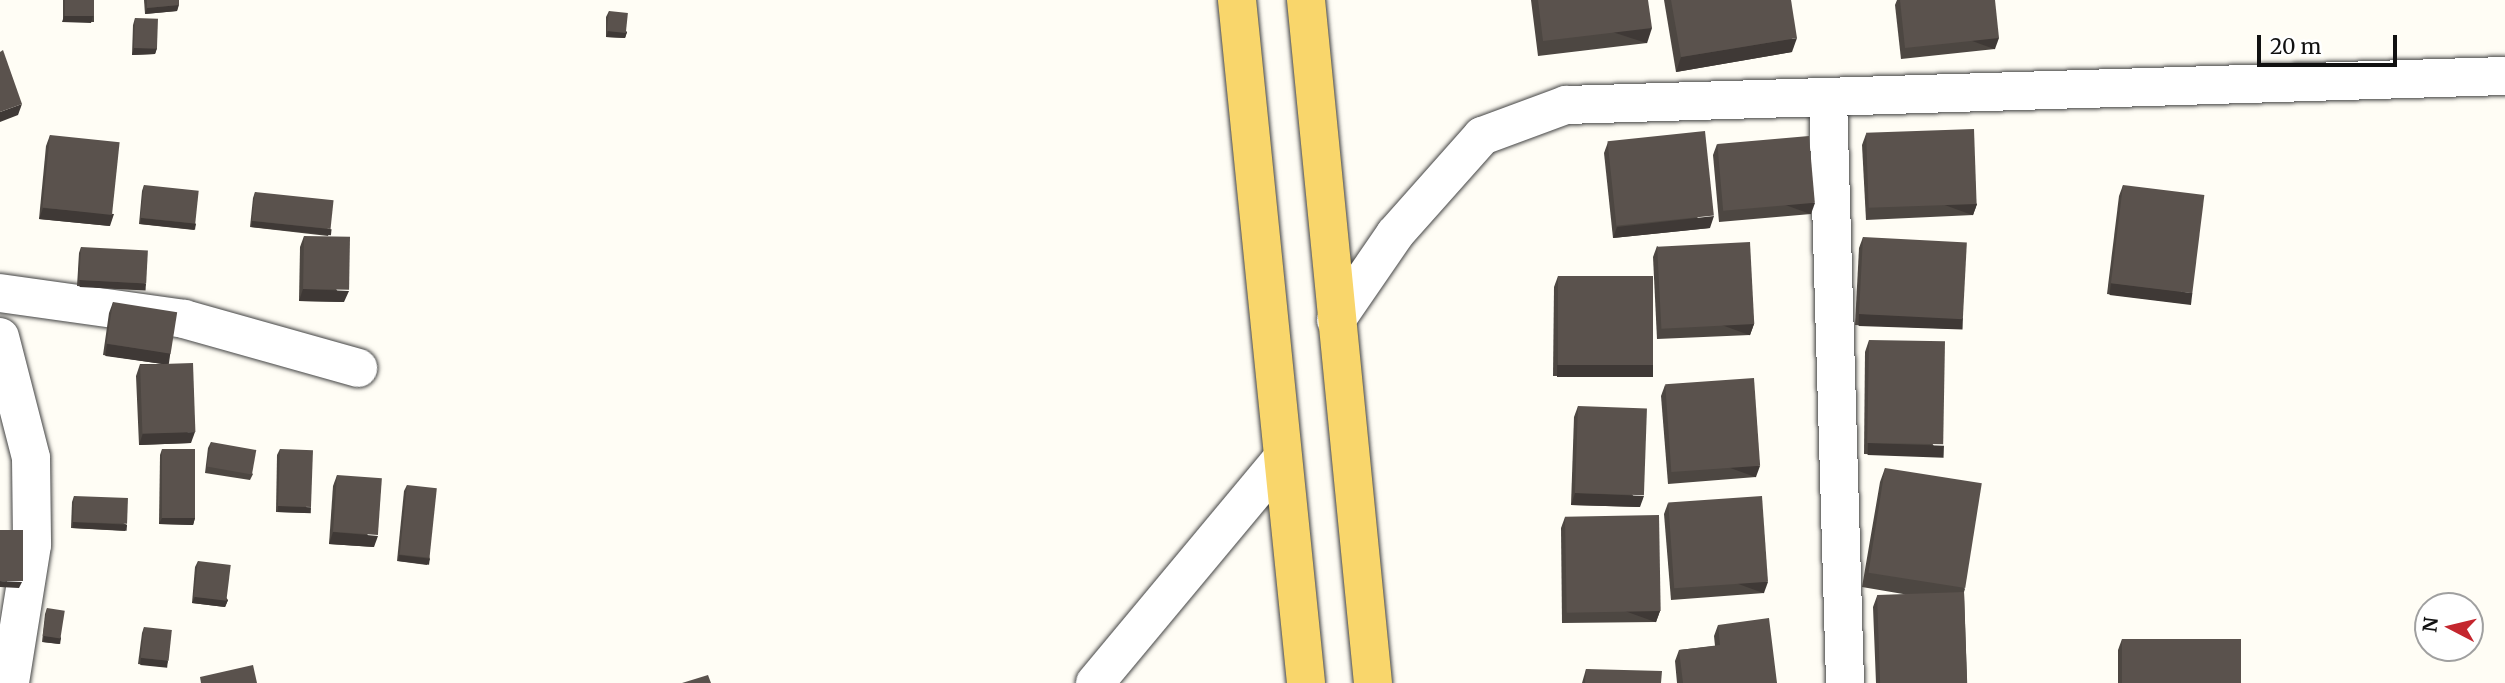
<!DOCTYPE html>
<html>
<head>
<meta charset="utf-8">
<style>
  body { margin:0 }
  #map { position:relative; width:2505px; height:683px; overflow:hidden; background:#fffdf5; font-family:Merriweather,serif }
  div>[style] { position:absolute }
  .roads { filter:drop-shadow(0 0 2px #444) drop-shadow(0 0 2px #444) }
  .minor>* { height:38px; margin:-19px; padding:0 19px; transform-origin:19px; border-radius:19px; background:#fff }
  .major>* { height:38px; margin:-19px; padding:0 19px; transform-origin:19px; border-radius:19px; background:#f9d66b }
  .wall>* { inset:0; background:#4d4742; transform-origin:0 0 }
  .shaded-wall>* { inset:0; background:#3f3936; transform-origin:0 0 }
  .building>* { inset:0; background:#5a524d; transform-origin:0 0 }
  span { translate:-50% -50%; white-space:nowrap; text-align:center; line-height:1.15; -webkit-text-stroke:7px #fff; paint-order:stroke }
  .north { position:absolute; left:2414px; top:592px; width:70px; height:70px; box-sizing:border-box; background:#fff; border:2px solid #a0a0a0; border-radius:50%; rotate:277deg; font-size:19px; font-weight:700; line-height:28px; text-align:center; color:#111 }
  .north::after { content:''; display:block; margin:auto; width:24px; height:32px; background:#c4262e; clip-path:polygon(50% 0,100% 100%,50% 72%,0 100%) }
  .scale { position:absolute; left:2257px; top:35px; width:140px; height:32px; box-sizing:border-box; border:4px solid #111; border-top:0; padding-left:9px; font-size:21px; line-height:24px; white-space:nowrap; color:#111; -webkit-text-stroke:5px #fff; paint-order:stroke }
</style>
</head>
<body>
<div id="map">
  <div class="roads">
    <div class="minor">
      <div style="left:1828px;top:99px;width:584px;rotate:88.33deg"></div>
      <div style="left:0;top:293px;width:186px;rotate:8deg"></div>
      <div style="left:184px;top:319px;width:181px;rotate:15.7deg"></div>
      <div style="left:1336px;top:320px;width:104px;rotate:-55.5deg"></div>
      <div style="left:1395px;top:234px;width:131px;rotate:-48.4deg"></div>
      <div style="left:1482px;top:136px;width:90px;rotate:-20.3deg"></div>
      <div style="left:1566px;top:105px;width:939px;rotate:-1.77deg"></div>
      <div style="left:0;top:337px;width:125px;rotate:75.6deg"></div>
      <div style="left:31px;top:458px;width:87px;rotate:89.3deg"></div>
      <div style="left:32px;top:545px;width:140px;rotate:99.1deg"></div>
      <div style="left:1095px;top:683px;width:289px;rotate:-50.2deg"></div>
    </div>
    <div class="major">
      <div style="left:1237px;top:0;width:686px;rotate:84.23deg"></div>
      <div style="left:1306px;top:0;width:686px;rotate:84.4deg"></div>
    </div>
  </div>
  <div class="wall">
    <div style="left:63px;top:0;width:31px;height:22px"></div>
    <div style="clip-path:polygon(144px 0,179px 0,177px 11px,145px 14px)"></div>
    <div style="clip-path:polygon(1531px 0,1648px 0,1647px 43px,1538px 56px)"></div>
    <div style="clip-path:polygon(1664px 0,1791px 0,1792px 52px,1676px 72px)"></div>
    <div style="clip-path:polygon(1897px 0,1995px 0,1995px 49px,1901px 59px,1895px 5px)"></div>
    <div style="clip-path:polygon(609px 11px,627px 32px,625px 38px,606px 37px,606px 17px)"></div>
    <div style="clip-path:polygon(135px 18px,157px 48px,155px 54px,132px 55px,133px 25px)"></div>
    <div style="clip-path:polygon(1866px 134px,1977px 204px,1973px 215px,1866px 220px,1862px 145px)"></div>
    <div style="clip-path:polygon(50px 135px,110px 226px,39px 219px,46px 146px)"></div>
    <div style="clip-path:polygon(1608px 142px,1710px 228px,1613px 238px,1604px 153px)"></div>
    <div style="clip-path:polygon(1717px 144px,1811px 214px,1719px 222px,1713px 155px)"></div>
    <div style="clip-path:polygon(144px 185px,196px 224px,194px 230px,139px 224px,142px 191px)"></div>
    <div style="clip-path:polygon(2123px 185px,2188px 304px,2107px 294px,2119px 196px)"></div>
    <div style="clip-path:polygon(255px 192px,331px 230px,328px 236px,250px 227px,253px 198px)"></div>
    <div style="clip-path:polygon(304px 236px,344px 302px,299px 301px,300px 247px)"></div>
    <div style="clip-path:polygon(1863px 237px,1959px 329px,1855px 325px,1859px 248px)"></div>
    <div style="clip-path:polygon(1657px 246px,1754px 324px,1750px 335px,1657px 339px,1653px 257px)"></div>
    <div style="clip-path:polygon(81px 247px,146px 284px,144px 290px,77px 286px,79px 253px)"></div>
    <div style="clip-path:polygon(1558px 276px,1649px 376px,1553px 376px,1554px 287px)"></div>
    <div style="clip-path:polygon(113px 302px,170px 353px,166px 364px,191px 443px,139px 445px,136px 376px,140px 364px,162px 364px,103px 355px,109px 313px)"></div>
    <div style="clip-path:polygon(1869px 340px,1940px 456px,1864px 454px,1865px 352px)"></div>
    <div style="clip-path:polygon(1665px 385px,1756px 477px,1668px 484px,1661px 396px)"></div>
    <div style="clip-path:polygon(1578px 406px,1640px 507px,1571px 505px,1574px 417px)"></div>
    <div style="clip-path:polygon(211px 442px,253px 474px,250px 480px,205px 473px,208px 448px)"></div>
    <div style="clip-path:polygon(162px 449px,195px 518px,193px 525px,159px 524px,160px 455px)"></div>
    <div style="clip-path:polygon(280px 449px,309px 513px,276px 512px,277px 455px)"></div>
    <div style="clip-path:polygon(1885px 468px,1965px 589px,1964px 592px,1967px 683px,1876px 683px,1873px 607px,1877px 596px,1909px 595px,1862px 587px,1880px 482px)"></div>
    <div style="clip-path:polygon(337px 475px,374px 547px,329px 544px,333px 486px)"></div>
    <div style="clip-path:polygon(407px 485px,430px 559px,427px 565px,397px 561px,404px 491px)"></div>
    <div style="clip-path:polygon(74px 496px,127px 525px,125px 531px,71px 528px,72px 502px)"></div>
    <div style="clip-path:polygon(1668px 503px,1764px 593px,1671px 600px,1664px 514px)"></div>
    <div style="clip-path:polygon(1565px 517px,1660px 611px,1656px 622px,1562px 623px,1561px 528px)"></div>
    <div style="clip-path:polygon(198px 561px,228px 600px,225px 607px,192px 603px,195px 567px)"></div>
    <div style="clip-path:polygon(47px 608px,61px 638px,59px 644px,42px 642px,45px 614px)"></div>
    <div style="clip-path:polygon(1718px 625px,1777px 683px,1677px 683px,1675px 661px,1679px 650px,1715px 646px,1714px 636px)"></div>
    <div style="clip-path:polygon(144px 627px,168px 661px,166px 667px,138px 664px,142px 633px)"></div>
    <div style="clip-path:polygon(2122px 639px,2241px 683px,2118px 683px,2118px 650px)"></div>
    <div style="clip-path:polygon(1586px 669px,1661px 683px,1582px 683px)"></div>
  </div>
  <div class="shaded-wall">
    <div style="clip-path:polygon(179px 5px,177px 11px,145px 14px,147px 8px)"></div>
    <div style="clip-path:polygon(64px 16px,93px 16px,91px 23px,62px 22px)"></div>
    <div style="left:1652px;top:28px;width:16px;height:110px;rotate:108deg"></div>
    <div style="clip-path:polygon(608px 31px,627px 32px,625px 38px,606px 37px)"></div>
    <div style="clip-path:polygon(1797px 38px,1792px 52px,1676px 72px,1681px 57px)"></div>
    <div style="left:1999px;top:38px;width:12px;height:95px;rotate:110deg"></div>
    <div style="clip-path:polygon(134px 48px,157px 48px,155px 54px,132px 55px)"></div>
    <div style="clip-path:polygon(22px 104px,18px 115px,0 122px,0 112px)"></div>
    <div style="left:1815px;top:203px;width:12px;height:92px;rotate:110deg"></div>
    <div style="left:1977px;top:204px;width:12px;height:107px;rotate:110deg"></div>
    <div style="clip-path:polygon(43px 208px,114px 214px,110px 226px,39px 219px)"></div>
    <div style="clip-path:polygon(1714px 216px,1710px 228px,1613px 238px,1617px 227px)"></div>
    <div style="left:141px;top:218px;width:55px;height:6px;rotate:6deg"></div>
    <div style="left:252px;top:221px;width:80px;height:6px;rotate:6deg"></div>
    <div style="left:80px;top:280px;width:66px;height:7px;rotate:3deg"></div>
    <div style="left:2111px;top:283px;width:82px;height:12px;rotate:7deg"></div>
    <div style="clip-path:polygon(303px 289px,349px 291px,344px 302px,299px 301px)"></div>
    <div style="left:1859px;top:314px;width:104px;height:12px;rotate:2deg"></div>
    <div style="left:1754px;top:324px;width:12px;height:93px;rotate:110deg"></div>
    <div style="left:107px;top:344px;width:64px;height:12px;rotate:8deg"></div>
    <div style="left:1557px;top:365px;width:96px;height:12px"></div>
    <div style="clip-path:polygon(195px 432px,191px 443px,139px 445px,143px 433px)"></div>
    <div style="left:1868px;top:443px;width:76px;height:12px;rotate:2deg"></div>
    <div style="left:1760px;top:466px;width:12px;height:88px;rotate:110deg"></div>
    <div style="clip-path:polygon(1575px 493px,1644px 496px,1640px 507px,1571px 505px)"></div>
    <div style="left:278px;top:506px;width:33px;height:6px;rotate:2deg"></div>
    <div style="clip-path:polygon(162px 518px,195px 518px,193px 525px,159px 524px)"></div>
    <div style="left:73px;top:522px;width:54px;height:6px;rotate:3deg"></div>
    <div style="clip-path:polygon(333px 532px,378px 536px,374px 547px,329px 544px)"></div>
    <div style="left:399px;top:555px;width:31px;height:6px;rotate:7deg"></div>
    <div style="clip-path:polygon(0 581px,22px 582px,19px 588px,0 587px)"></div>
    <div style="left:1768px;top:582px;width:12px;height:93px;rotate:110deg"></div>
    <div style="clip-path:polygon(195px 597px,228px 600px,225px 607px,192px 603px)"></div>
    <div style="left:1660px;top:611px;width:12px;height:94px;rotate:110deg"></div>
    <div style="left:44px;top:636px;width:17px;height:6px;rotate:7deg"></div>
    <div style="left:141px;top:658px;width:27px;height:7px;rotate:6deg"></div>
  </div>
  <div class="building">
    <div style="left:65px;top:0;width:29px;height:16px"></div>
    <div style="clip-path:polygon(147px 0,179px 0,179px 5px,147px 8px)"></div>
    <div style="clip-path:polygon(1538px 0,1648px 0,1652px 28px,1543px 41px)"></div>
    <div style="clip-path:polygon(1671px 0,1791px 0,1797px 38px,1681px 57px)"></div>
    <div style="clip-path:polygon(1900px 0,1995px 0,1999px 38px,1905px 48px)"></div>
    <div style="left:609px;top:11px;width:19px;height:20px;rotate:6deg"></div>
    <div style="left:135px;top:18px;width:23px;height:30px;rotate:2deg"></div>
    <div style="clip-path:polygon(3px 50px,22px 104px,0 112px,0 52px)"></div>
    <div style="left:1974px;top:129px;width:75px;height:108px;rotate:88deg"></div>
    <div style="left:1705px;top:131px;width:85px;height:98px;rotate:84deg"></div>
    <div style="left:50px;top:135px;width:70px;height:73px;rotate:6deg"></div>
    <div style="left:1809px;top:136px;width:67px;height:92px;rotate:85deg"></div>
    <div style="left:144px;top:185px;width:55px;height:33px;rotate:6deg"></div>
    <div style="left:2123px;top:185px;width:82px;height:99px;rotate:7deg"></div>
    <div style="left:255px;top:192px;width:79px;height:29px;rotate:6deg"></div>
    <div style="left:304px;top:236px;width:46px;height:53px;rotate:1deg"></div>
    <div style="left:1863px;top:237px;width:104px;height:77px;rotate:3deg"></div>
    <div style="left:1750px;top:242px;width:82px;height:93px;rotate:87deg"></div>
    <div style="left:81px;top:247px;width:67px;height:33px;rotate:3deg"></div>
    <div style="left:1558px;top:276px;width:95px;height:89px"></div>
    <div style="left:113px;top:302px;width:65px;height:42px;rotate:9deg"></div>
    <div style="left:1869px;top:340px;width:76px;height:103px;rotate:1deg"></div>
    <div style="left:193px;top:363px;width:69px;height:53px;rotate:88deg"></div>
    <div style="left:1754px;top:378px;width:88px;height:89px;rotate:86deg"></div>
    <div style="left:1578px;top:406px;width:69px;height:87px;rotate:2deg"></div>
    <div style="left:211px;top:442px;width:46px;height:25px;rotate:10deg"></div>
    <div style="left:162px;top:449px;width:33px;height:69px"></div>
    <div style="left:280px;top:449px;width:33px;height:57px;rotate:2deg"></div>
    <div style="left:1885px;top:468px;width:98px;height:106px;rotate:9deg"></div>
    <div style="left:337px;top:475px;width:45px;height:57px;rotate:4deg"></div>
    <div style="left:407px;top:485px;width:30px;height:70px;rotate:6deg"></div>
    <div style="left:74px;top:496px;width:54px;height:26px;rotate:2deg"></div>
    <div style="left:1762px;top:496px;width:86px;height:94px;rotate:86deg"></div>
    <div style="left:1659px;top:515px;width:96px;height:94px;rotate:89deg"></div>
    <div style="left:0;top:530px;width:23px;height:51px"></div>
    <div style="left:198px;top:561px;width:33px;height:36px;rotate:7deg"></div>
    <div style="left:1964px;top:592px;width:91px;height:87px;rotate:88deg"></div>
    <div style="left:47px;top:608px;width:18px;height:28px;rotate:9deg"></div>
    <div style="clip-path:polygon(1769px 618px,1777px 683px,1683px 683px,1679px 650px,1720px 645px,1718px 625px)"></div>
    <div style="left:144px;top:627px;width:28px;height:31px;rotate:6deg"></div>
    <div style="left:2122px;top:639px;width:119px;height:44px"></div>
    <div style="clip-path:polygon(253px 665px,257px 683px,201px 683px,200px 677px)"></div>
    <div style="clip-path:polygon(1586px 669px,1662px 671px,1661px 683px,1585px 683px)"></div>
    <div style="clip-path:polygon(708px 675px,711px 683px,682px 683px)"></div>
  </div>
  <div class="north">N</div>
  <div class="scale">20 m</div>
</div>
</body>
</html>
